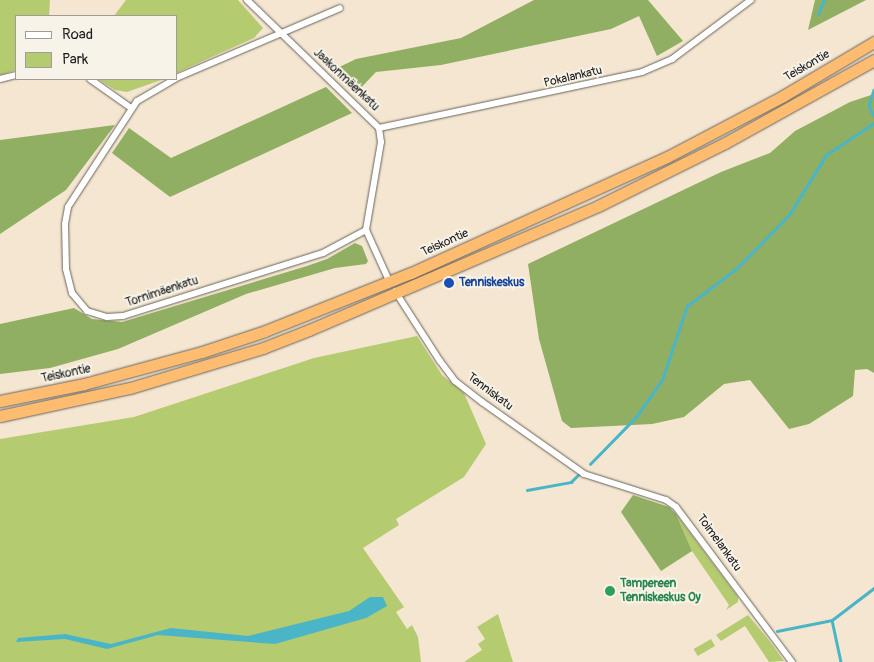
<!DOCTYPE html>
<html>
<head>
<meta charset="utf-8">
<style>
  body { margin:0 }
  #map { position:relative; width:874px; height:662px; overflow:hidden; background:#f5e6d1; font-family:Pangolin,sans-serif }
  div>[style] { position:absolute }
  .green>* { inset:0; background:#b5cb70; transform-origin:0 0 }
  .forest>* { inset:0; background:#90af62 }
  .water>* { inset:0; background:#4ab5c7 }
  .stream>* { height:2.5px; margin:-1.25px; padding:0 1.25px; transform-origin:1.25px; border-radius:1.25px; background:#4ab5c7 }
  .roads { filter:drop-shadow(0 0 1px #68635b) drop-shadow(0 0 1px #68635b) }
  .street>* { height:6px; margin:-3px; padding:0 3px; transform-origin:3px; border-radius:3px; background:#fff }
  .highway>* { height:11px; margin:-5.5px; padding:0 5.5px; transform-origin:5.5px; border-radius:5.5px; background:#fdbc70 }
  .dots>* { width:14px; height:14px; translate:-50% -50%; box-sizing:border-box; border:2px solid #f7f3e8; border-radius:50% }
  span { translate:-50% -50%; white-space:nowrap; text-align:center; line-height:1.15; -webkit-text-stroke:4px #f7f3e8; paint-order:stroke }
  .street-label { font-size:12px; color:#1c1c1c }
  .transit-label { font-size:12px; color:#164399; font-weight:700 }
  .left { translate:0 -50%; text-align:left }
  .leisure-label { font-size:12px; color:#27864d; font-weight:700 }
  .legend { position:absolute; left:15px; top:15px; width:162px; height:65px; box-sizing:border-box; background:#f7f3e8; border:1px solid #9f9d96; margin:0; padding:6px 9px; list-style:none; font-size:15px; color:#1c1c1c }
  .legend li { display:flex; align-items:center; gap:10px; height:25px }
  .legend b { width:25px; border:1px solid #9f9d96 }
</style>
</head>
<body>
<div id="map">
  <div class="green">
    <div style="clip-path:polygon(0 0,50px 0,49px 16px,16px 16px,16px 70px,0 75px)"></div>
    <div style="clip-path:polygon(126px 0,238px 0,263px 28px,254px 38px,176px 73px,176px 16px,114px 16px)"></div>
    <div style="clip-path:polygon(98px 79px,164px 79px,127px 92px,115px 90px)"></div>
    <div style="clip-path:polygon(417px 336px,442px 375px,464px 393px,486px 444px,464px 477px,396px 519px,399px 525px,363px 548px,404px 607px,396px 612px,407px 629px,412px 625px,418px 637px,421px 662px,0 662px,0 439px,134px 417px,314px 358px)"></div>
    <div style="clip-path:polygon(676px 514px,738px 597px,738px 602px,726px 610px,729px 605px,692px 551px)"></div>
    <div style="clip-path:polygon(498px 614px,513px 662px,464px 662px,482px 650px,478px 644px,485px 639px,477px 627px)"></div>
    <div style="clip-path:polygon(748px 615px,768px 639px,784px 661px,769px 662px,745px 626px,721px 641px,716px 635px)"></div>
    <div style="left:711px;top:639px;width:8px;height:20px;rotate:60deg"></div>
  </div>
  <div class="forest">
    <div style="clip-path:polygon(534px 0,648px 0,683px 41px,657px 56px,639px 16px,611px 29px,441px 65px,376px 72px,355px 94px,331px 71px,356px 59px,461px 38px)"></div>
    <div style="clip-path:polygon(815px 0,866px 0,808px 30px)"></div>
    <div style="clip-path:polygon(326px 87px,352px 113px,170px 197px,112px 153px,129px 128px,171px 158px)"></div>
    <div style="clip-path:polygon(874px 94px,874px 373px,867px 369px,855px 370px,853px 396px,809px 424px,789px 429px,750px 380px,724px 384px,684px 417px,652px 424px,571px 428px,562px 421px,539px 339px,528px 264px,721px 172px,770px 153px,795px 131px,850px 102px)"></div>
    <div style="clip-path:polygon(115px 125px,66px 190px,0 234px,0 140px)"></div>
    <div style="clip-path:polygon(355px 243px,362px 246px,368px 261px,366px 264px,335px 268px,246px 294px,118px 349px,50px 368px,0 374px,0 324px,74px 308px,92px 319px,122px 322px,307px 266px,327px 259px)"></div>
    <div style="clip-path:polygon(633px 495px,669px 507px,676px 514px,692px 551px,661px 571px,621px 512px)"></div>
  </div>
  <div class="water">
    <div style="clip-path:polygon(370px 597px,383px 597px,387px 606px,366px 618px,275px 644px,158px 635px,107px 649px,65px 639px,16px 642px,18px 638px,65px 634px,111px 644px,171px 628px,248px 636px,349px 611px)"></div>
  </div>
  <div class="stream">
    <div style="left:818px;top:14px;width:15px;rotate:-67deg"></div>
    <div style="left:874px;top:90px;width:17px;rotate:107deg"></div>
    <div style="left:869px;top:106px;width:11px;rotate:63deg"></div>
    <div style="left:590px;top:464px;width:66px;rotate:-45.6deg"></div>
    <div style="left:636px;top:417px;width:45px;rotate:-54.9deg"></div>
    <div style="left:662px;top:380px;width:78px;rotate:-71.3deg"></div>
    <div style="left:687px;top:306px;width:63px;rotate:-37.2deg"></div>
    <div style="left:737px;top:268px;width:74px;rotate:-45.5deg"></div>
    <div style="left:789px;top:215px;width:70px;rotate:-58.3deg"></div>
    <div style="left:826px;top:155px;width:58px;rotate:-33.7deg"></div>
    <div style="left:527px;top:490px;width:45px;rotate:-10.3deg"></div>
    <div style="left:571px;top:482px;width:10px;rotate:-45deg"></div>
    <div style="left:832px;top:620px;width:43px;rotate:77.9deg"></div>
    <div style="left:777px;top:631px;width:56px;rotate:-11.3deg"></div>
    <div style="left:832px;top:620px;width:53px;rotate:-37.3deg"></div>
  </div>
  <div class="roads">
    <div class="street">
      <div style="left:247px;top:0;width:184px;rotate:44.1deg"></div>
      <div style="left:379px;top:128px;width:14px;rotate:82deg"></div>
      <div style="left:381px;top:142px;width:89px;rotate:99.7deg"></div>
      <div style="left:366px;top:230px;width:58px;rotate:65.6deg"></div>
      <div style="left:176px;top:78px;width:178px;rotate:-23.1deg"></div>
      <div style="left:0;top:79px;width:16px;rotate:-14deg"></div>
      <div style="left:90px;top:79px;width:50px;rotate:35.3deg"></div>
      <div style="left:175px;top:79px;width:44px;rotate:149.9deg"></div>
      <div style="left:137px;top:101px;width:126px;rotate:123.1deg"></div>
      <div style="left:68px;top:207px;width:17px;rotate:100deg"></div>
      <div style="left:65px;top:224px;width:45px;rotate:88.7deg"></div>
      <div style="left:66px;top:269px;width:25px;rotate:76deg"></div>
      <div style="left:72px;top:293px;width:23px;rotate:50deg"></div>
      <div style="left:87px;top:311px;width:21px;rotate:17deg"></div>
      <div style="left:107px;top:317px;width:16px;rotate:-4deg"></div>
      <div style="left:123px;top:316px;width:210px;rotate:-17.5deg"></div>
      <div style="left:323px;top:253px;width:49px;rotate:-28.1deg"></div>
      <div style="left:379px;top:128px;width:269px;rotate:-12deg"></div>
      <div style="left:642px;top:72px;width:33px;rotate:-23deg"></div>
      <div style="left:672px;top:59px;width:99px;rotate:-36.8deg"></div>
      <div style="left:395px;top:291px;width:83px;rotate:57.3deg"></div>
      <div style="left:440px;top:361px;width:25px;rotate:53deg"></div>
      <div style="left:455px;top:381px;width:34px;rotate:38deg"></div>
      <div style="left:482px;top:402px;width:125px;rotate:35.2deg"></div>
      <div style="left:584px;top:474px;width:86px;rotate:17.6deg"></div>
      <div style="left:666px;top:500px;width:12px;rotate:35deg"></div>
      <div style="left:676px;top:507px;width:194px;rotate:53.2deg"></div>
    </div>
    <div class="highway">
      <div style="left:0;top:401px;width:86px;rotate:-11.4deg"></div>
      <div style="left:84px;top:384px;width:122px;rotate:-15.2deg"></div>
      <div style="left:202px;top:352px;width:66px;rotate:-18.4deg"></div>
      <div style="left:265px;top:331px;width:157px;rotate:-21.7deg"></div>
      <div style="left:411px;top:273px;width:281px;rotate:-24.4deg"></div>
      <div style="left:667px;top:157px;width:131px;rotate:-27.7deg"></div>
      <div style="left:783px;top:96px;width:106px;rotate:-30.7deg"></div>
      <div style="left:0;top:416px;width:133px;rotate:-12.2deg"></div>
      <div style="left:130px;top:388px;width:139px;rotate:-16.7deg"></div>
      <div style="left:263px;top:348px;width:49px;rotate:-21.4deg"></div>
      <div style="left:309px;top:330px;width:314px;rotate:-23.2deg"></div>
      <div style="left:598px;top:206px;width:142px;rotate:-26.4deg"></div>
      <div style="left:725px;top:143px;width:171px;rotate:-29.1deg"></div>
    </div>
  </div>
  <div class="dots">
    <div style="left:449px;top:283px;background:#1a4fb4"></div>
    <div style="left:610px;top:591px;background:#2e9e5b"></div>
  </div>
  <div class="street-label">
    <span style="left:807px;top:66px;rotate:-30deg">Teiskontie</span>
    <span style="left:573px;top:77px;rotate:-13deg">Pokalankatu</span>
    <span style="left:346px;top:80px;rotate:43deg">Jaakonmäenkatu</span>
    <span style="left:445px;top:243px;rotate:-24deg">Teiskontie</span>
    <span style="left:162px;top:292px;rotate:-18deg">Tornimäenkatu</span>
    <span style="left:66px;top:374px;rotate:-12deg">Teiskontie</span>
    <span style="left:490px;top:392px;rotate:37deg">Tenniskatu</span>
    <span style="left:719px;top:543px;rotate:54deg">Toimelankatu</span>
  </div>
  <div class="transit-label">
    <span class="left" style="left:459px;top:283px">Tenniskeskus</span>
  </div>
  <div class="leisure-label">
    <span class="left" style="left:620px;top:591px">Tampereen<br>Tenniskeskus Oy</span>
  </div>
  <ul class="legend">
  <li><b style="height:6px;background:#fff"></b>Road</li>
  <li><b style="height:14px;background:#b5cb70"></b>Park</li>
  </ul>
</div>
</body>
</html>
